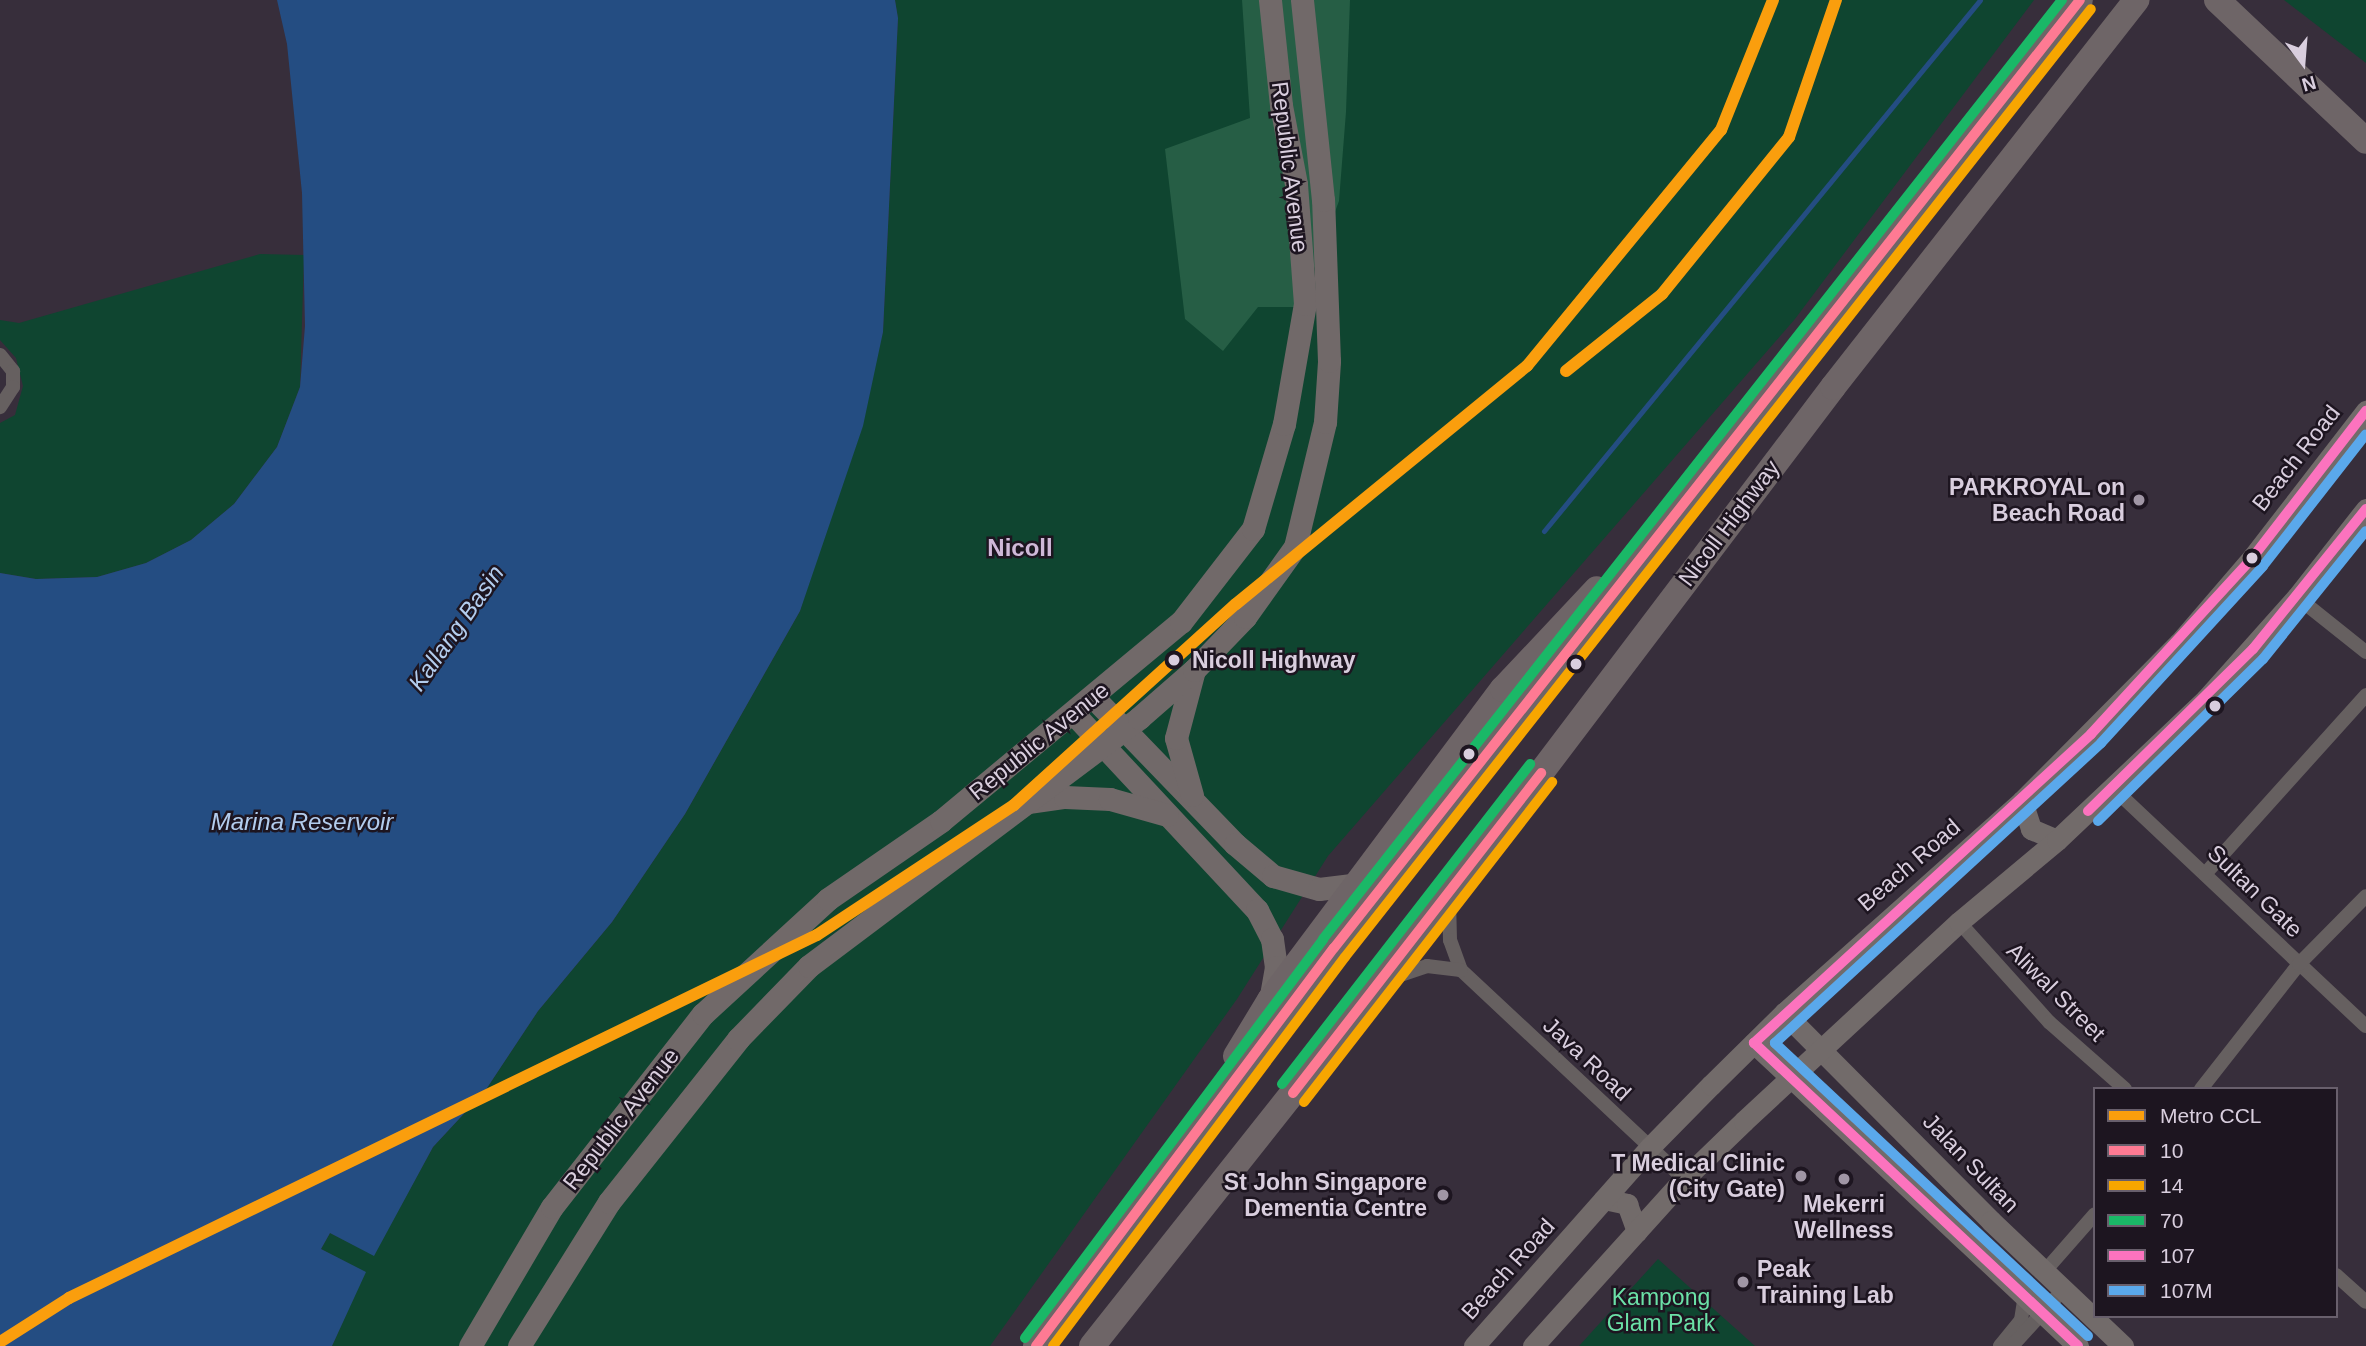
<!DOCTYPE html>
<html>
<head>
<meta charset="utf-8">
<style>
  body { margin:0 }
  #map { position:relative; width:2366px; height:1346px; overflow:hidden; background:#372e3b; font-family:Helvetica,sans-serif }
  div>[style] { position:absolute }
  .green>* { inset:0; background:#0f4530 }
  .forest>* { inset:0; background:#265e45 }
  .water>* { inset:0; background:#244d82 }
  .stream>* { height:5px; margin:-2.5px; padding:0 2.5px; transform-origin:2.5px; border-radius:2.5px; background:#244d82 }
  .street>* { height:14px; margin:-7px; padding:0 7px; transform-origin:7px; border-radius:7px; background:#666060 }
  .secondary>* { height:21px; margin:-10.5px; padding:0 10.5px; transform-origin:10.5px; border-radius:10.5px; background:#726b6a }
  .primary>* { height:23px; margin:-11.5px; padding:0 11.5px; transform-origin:11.5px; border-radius:11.5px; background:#716969 }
  .highway>* { height:26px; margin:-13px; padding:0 13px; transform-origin:13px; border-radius:13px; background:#6e6567 }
  .bus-1>* { height:10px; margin:-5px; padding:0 5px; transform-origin:5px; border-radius:5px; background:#fe7a93 }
  .bus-2>* { height:10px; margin:-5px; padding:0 5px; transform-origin:5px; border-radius:5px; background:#f7a600 }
  .bus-3>* { height:10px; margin:-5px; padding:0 5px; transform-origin:5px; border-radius:5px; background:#1ab867 }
  .bus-4>* { height:10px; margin:-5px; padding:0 5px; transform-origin:5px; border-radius:5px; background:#fc73be }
  .bus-5>* { height:10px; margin:-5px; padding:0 5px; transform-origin:5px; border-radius:5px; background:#5aa8eb }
  .metro-1>* { height:12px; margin:-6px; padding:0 6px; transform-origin:6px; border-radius:6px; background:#fa9e0d }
  .dots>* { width:19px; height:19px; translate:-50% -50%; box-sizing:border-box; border:4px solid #1d1520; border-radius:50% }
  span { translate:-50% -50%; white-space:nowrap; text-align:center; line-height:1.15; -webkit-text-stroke:5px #1d1520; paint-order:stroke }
  .street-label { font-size:23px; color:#d9cede }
  .poi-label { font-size:23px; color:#d9cede; font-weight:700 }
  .right { translate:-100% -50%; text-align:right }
  .left { translate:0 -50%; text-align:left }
  .stop-label { font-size:23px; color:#d9cede; font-weight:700 }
  .park-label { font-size:23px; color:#6be1a7 }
  .neighbourhood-label { font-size:24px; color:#cfb9d8; font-weight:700 }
  .water-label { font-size:24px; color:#b3cdee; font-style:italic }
  .legend { position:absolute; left:2093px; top:1087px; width:245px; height:231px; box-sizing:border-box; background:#1d1520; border:2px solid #685f6c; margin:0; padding:9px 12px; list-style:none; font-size:21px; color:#d9cede }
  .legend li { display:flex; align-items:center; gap:14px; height:35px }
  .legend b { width:35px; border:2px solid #685f6c }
  .north { position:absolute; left:2268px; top:28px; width:70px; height:70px; -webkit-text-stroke:5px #1d1520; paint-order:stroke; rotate:164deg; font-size:19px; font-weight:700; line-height:28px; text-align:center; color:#d9cede }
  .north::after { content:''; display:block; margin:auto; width:24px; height:32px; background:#d9cede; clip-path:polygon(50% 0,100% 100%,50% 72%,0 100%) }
</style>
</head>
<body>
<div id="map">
  <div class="green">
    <div style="clip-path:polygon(895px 0,2034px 0,1795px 319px,1328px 856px,1237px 999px,990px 1346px,332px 1346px,365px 1272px,321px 1249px,330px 1233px,374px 1255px,433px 1147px,485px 1091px,538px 1011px,612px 922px,685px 814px,800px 611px,883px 332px,898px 18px)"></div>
    <div style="clip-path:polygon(2284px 0,2366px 0,2366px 63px)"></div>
    <div style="clip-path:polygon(260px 254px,304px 255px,300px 387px,277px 447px,234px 504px,191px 540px,146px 563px,97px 577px,36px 579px,0 573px,0 423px,15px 415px,23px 386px,16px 358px,0 340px,0 320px,19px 323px)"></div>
    <div style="clip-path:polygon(1658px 1259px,1755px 1346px,1579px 1346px)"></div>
  </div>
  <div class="forest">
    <div style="clip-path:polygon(1242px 0,1350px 0,1346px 112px,1339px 201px,1300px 307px,1258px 307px,1223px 351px,1185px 319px,1165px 149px,1250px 118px)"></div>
  </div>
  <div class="water">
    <div style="clip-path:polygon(277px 0,895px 0,898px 18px,883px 332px,863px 426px,800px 611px,685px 814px,612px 922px,538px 1011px,485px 1091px,433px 1147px,374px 1256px,330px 1233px,321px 1249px,366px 1272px,332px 1346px,0 1346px,0 573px,36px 579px,97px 577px,146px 563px,191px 540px,234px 504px,277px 447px,300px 387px,305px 326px,302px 193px,287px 44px)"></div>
  </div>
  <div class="stream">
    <div style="left:1544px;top:531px;width:687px;rotate:-50.61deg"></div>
  </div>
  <div class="street">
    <div style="left:0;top:355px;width:21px;rotate:51deg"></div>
    <div style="left:13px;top:371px;width:16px;rotate:90deg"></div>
    <div style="left:13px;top:387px;width:24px;rotate:123deg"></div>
    <div style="left:2297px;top:597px;width:88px;rotate:38.6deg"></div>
    <div style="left:2113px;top:788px;width:347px;rotate:43.3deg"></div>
    <div style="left:2205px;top:874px;width:241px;rotate:-48deg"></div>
    <div style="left:1449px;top:899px;width:41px;rotate:88.6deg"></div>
    <div style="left:1450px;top:940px;width:32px;rotate:70deg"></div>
    <div style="left:1461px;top:970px;width:306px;rotate:43.1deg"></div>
    <div style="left:1959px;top:922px;width:135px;rotate:48deg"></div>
    <div style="left:2049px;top:1022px;width:101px;rotate:41.4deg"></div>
    <div style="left:1389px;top:979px;width:40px;rotate:-18.9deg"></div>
    <div style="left:1427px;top:966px;width:34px;rotate:7deg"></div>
    <div style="left:2201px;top:1089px;width:159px;rotate:-51.9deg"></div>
    <div style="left:2299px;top:964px;width:95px;rotate:-45.4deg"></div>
    <div style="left:2044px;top:1272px;width:77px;rotate:-48.7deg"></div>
    <div style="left:2336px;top:1275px;width:40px;rotate:42deg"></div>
    <div style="left:2000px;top:1346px;width:33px;rotate:-51deg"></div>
    <div style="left:2021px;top:1320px;width:26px;rotate:-81deg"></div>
    <div style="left:2012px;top:1346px;width:76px;rotate:-47.7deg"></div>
  </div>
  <div class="secondary">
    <div style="left:2022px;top:801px;width:29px;rotate:72deg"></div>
    <div style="left:2031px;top:829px;width:28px;rotate:23deg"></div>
    <div style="left:1784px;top:1013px;width:293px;rotate:45.1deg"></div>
    <div style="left:1991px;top:1221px;width:182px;rotate:43.4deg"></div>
    <div style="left:1754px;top:1043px;width:444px;rotate:43.1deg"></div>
    <div style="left:1604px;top:1199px;width:24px;rotate:12deg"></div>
    <div style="left:1627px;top:1204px;width:29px;rotate:70deg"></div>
    <div style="left:1474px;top:1346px;width:266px;rotate:-48.5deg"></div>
    <div style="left:1650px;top:1147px;width:87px;rotate:-45.5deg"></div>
    <div style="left:1711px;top:1085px;width:103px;rotate:-44.6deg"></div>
    <div style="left:1784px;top:1013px;width:319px;rotate:-41.7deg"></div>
    <div style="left:2022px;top:801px;width:223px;rotate:-45.2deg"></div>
    <div style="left:2179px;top:643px;width:113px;rotate:-49.3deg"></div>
    <div style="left:2253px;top:557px;width:185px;rotate:-52.3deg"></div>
    <div style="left:1533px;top:1346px;width:225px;rotate:-47.9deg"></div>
    <div style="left:1684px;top:1179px;width:83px;rotate:-44deg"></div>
    <div style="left:1744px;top:1121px;width:293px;rotate:-42.8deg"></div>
    <div style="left:1959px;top:922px;width:128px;rotate:-39.9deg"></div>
    <div style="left:2057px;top:840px;width:205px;rotate:-43.4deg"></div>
    <div style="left:2206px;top:699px;width:137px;rotate:-48.3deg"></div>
    <div style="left:2297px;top:597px;width:112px;rotate:-51.9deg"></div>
  </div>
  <div class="primary">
    <div style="left:1093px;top:697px;width:204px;rotate:46deg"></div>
    <div style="left:1235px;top:844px;width:50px;rotate:40.1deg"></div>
    <div style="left:1273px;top:876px;width:48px;rotate:15.8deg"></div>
    <div style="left:1319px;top:889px;width:35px;rotate:-7deg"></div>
    <div style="left:1073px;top:713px;width:270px;rotate:47deg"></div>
    <div style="left:1257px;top:910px;width:33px;rotate:63deg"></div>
    <div style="left:1272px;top:939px;width:28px;rotate:82deg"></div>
    <div style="left:1276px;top:967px;width:34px;rotate:100deg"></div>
    <div style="left:1192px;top:795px;width:59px;rotate:-105.7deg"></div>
    <div style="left:1176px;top:738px;width:70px;rotate:-75.2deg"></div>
    <div style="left:1028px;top:802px;width:37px;rotate:-8deg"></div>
    <div style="left:1065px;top:797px;width:45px;rotate:2.5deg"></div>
    <div style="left:1110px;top:799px;width:59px;rotate:15.7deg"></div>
    <div style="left:470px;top:1346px;width:161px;rotate:-59.5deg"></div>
    <div style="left:552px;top:1207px;width:245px;rotate:-52deg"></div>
    <div style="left:703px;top:1014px;width:170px;rotate:-42.6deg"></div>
    <div style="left:828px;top:899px;width:137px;rotate:-34.6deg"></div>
    <div style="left:941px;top:821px;width:312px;rotate:-39.7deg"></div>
    <div style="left:1181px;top:622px;width:118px;rotate:-52.3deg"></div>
    <div style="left:1253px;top:529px;width:109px;rotate:-73.6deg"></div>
    <div style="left:1284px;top:424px;width:122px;rotate:-80.1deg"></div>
    <div style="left:1305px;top:304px;width:120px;rotate:-94.3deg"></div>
    <div style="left:1296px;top:184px;width:80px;rotate:-100.8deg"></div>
    <div style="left:1281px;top:105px;width:106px;rotate:-96deg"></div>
    <div style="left:519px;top:1346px;width:170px;rotate:-58deg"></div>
    <div style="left:609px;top:1202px;width:208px;rotate:-51.6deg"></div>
    <div style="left:738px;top:1039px;width:102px;rotate:-45.8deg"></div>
    <div style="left:809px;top:966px;width:413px;rotate:-36.9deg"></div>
    <div style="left:1139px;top:718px;width:73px;rotate:-41.1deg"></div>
    <div style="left:1194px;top:670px;width:74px;rotate:-46.1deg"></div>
    <div style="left:1245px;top:617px;width:86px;rotate:-54.5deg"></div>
    <div style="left:1295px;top:547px;width:129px;rotate:-76.5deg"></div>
    <div style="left:1325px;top:422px;width:61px;rotate:-86.2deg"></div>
    <div style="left:1329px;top:361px;width:161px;rotate:-92.1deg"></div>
    <div style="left:1323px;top:200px;width:201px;rotate:-96deg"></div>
  </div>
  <div class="highway">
    <div style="left:2217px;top:0;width:205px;rotate:43.4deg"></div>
    <div style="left:1236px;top:1056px;width:66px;rotate:-58.7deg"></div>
    <div style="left:1270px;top:1000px;width:389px;rotate:-53.2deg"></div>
    <div style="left:1503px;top:689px;width:137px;rotate:-46.8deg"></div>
    <div style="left:1036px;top:1346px;width:497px;rotate:-53.2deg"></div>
    <div style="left:1334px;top:948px;width:1206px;rotate:-51.8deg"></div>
    <div style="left:1092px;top:1346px;width:525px;rotate:-51.58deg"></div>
    <div style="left:1418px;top:935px;width:687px;rotate:-52.86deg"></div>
    <div style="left:1833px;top:387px;width:492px;rotate:-51.9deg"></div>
  </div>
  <div class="bus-1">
    <div style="left:1293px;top:1093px;width:405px;rotate:-52.2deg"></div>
    <div style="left:1036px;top:1346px;width:497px;rotate:-53.2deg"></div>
    <div style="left:1334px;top:948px;width:1206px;rotate:-51.8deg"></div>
  </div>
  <div class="bus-2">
    <div style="left:1304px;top:1102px;width:405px;rotate:-52.2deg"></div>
    <div style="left:1053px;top:1346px;width:486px;rotate:-53.1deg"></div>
    <div style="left:1345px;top:957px;width:1206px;rotate:-51.8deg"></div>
  </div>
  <div class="bus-3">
    <div style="left:1282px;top:1084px;width:405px;rotate:-52.2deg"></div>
    <div style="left:1025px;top:1338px;width:498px;rotate:-53.2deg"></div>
    <div style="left:1323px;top:939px;width:1195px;rotate:-51.8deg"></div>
  </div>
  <div class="bus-4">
    <div style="left:2088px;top:811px;width:231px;rotate:-44.5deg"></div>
    <div style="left:2253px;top:649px;width:180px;rotate:-51.1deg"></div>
    <div style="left:2078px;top:1346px;width:444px;rotate:-136.9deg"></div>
    <div style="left:1754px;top:1043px;width:457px;rotate:-42.5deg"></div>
    <div style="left:2091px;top:734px;width:240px;rotate:-47.5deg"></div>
    <div style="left:2253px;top:557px;width:185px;rotate:-52.3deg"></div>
  </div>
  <div class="bus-5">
    <div style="left:2098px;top:821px;width:231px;rotate:-44.5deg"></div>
    <div style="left:2263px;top:659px;width:164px;rotate:-51.2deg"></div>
    <div style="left:2088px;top:1336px;width:429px;rotate:-136.9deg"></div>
    <div style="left:1775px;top:1043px;width:443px;rotate:-42.6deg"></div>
    <div style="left:2101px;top:743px;width:240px;rotate:-47.5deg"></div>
    <div style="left:2263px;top:566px;width:167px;rotate:-52deg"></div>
  </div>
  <div class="metro-1">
    <div style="left:1566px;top:371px;width:123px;rotate:-38.7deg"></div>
    <div style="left:1662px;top:294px;width:202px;rotate:-51deg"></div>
    <div style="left:1789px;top:137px;width:145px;rotate:-71.1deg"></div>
    <div style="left:0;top:1342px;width:82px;rotate:-32.5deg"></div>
    <div style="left:69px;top:1298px;width:831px;rotate:-25.89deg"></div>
    <div style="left:817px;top:935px;width:236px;rotate:-33.4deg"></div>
    <div style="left:1014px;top:805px;width:299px;rotate:-42.2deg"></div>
    <div style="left:1236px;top:604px;width:376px;rotate:-39.3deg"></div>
    <div style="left:1527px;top:366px;width:306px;rotate:-50.6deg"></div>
    <div style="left:1721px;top:130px;width:140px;rotate:-68.2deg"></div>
  </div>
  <div class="dots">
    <div style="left:2139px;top:500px;background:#a096a5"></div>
    <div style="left:2252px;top:558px;background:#d9cede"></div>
    <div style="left:1174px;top:660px;background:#d9cede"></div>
    <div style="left:1576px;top:664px;background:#d9cede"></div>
    <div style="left:2215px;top:706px;background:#d9cede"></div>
    <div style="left:1469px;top:754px;background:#d9cede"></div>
    <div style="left:1801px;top:1176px;background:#a096a5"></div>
    <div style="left:1844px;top:1179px;background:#a096a5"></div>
    <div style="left:1443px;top:1195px;background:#a096a5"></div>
    <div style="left:1743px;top:1282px;background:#a096a5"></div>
  </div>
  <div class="street-label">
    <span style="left:1290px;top:167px;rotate:83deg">Republic Avenue</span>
    <span style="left:2296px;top:458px;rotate:-52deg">Beach Road</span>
    <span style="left:1729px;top:523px;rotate:-53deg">Nicoll Highway</span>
    <span style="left:1039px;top:741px;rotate:-39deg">Republic Avenue</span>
    <span style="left:1909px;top:865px;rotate:-41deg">Beach Road</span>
    <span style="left:2255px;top:891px;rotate:44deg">Sultan Gate</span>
    <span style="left:2056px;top:992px;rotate:45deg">Aliwal Street</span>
    <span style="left:1587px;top:1059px;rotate:43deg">Java Road</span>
    <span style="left:621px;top:1119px;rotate:-52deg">Republic Avenue</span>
    <span style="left:1971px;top:1163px;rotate:46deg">Jalan Sultan</span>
    <span style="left:1508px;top:1269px;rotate:-48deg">Beach Road</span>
  </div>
  <div class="poi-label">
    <span class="right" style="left:2125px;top:500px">PARKROYAL on<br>Beach Road</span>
    <span class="right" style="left:1785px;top:1176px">T Medical Clinic<br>(City Gate)</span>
    <span class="right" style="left:1427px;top:1195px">St John Singapore<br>Dementia Centre</span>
    <span style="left:1844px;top:1217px">Mekerri<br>Wellness</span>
    <span class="left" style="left:1757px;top:1282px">Peak<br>Training Lab</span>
  </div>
  <div class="stop-label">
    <span class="left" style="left:1192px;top:660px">Nicoll Highway</span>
  </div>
  <div class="park-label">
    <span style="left:1661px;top:1310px">Kampong<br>Glam Park</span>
  </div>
  <div class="neighbourhood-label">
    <span style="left:1020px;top:548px">Nicoll</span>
  </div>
  <div class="water-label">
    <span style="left:456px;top:628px;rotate:-55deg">Kallang Basin</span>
    <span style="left:302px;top:822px">Marina Reservoir</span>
  </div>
  <ul class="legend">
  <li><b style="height:9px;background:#fa9e0d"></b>Metro CCL</li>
  <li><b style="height:9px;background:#fe7a93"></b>10</li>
  <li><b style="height:9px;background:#f7a600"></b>14</li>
  <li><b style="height:9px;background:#1ab867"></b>70</li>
  <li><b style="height:9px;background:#fc73be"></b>107</li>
  <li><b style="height:9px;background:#5aa8eb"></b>107M</li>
  </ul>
  <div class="north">N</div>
</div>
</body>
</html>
